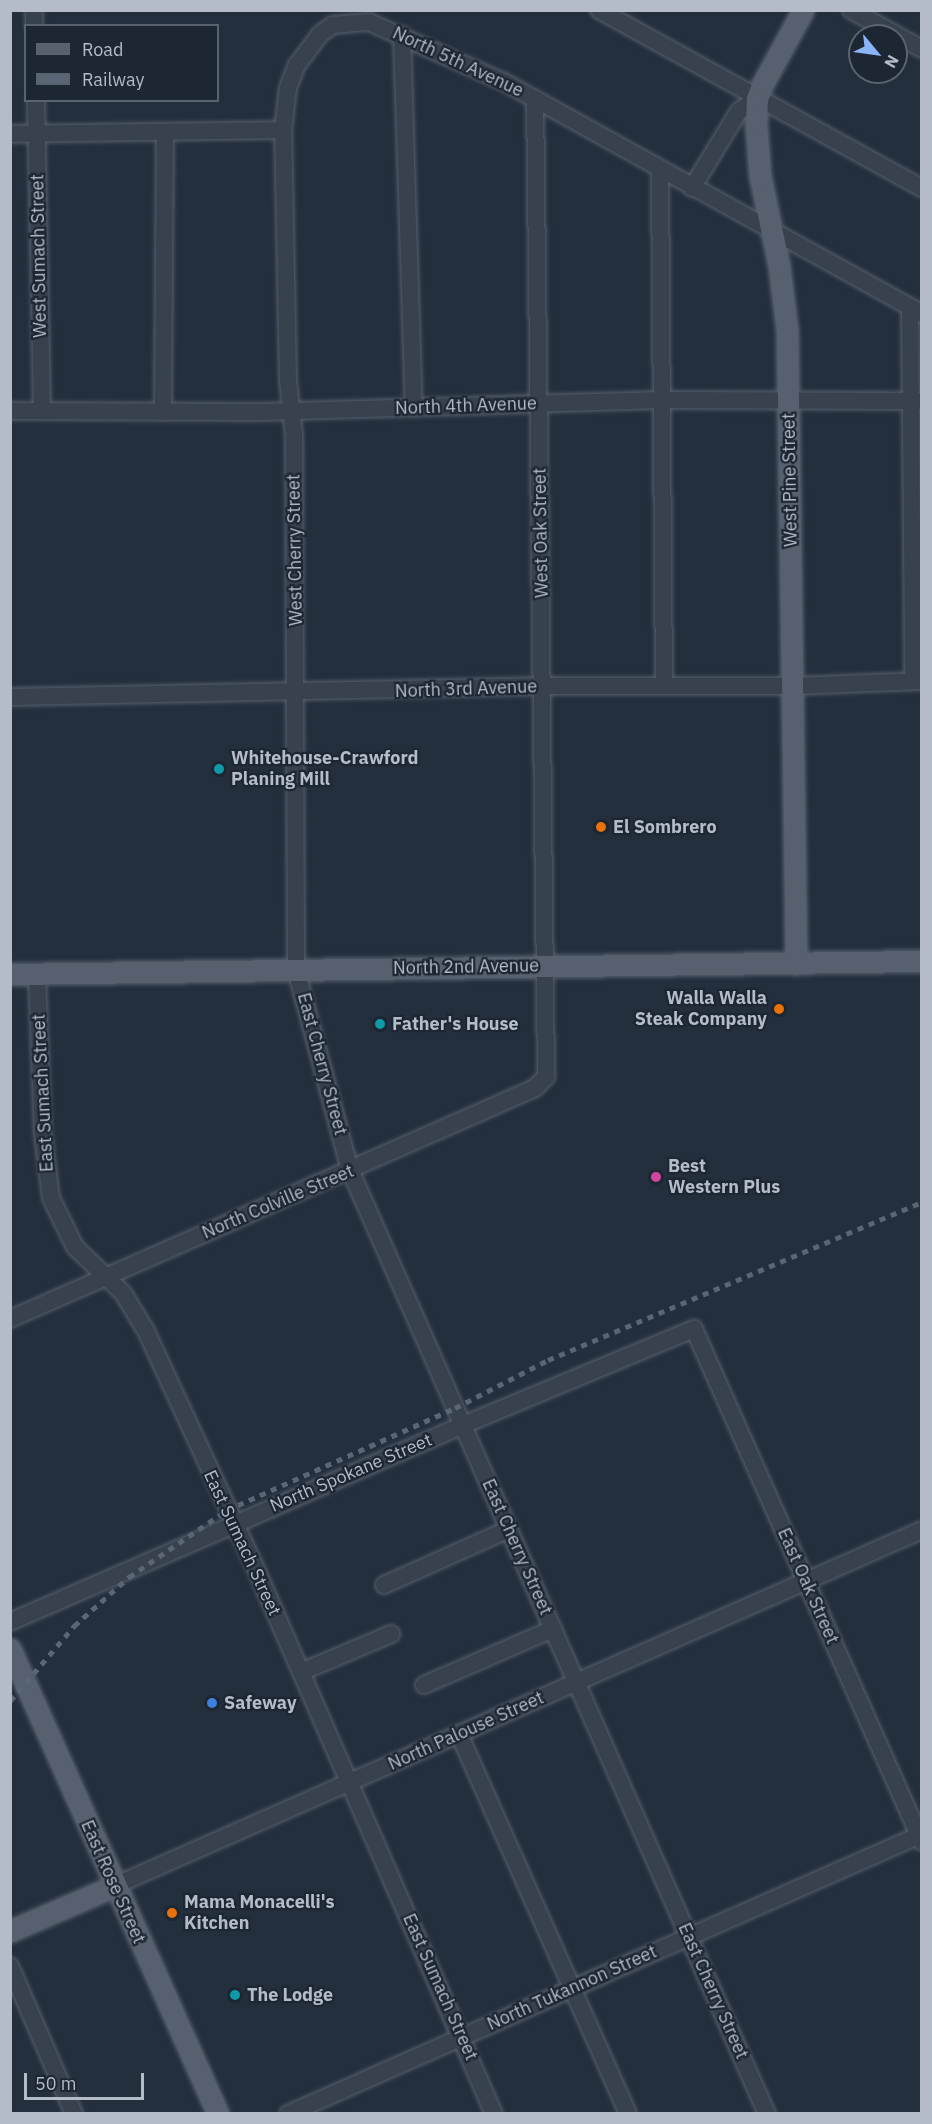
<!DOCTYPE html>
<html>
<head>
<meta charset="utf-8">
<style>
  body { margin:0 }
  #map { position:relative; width:932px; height:2124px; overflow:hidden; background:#242f3e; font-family:"IBM Plex Sans",sans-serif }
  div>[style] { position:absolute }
  .roads { filter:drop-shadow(0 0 2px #565f6c) drop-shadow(0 0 2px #565f6c) }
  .minor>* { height:16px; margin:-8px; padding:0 8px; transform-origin:8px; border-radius:8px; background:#38414e }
  .major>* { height:21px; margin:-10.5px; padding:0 10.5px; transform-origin:10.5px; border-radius:10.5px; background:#56606e }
  .rail>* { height:4.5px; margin-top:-2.25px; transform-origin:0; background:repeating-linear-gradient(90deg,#5a6575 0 6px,transparent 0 12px) }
  .dots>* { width:16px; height:16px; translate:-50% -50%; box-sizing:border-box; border:3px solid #1d2633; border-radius:50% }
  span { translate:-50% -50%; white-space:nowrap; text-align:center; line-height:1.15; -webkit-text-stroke:4.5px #1d2633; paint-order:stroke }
  .street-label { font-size:18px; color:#b4bcc9 }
  .poi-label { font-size:18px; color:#b4bcc9; font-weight:700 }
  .left { translate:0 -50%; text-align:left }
  .right { translate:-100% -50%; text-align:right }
  .frame { position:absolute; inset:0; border:12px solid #b4bcc9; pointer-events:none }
  .legend { position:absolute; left:24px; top:24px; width:195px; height:78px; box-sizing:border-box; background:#1d2633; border:2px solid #59626f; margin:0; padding:8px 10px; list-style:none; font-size:18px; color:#b4bcc9 }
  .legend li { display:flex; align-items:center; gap:12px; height:30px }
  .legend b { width:30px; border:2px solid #59626f }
  .north { position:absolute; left:848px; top:24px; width:60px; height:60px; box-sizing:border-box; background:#1d2633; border:2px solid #59626f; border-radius:50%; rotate:119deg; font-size:16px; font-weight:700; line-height:24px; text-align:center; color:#b4bcc9 }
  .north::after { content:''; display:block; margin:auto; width:21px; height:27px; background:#8ab4f8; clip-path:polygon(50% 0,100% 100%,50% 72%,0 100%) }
  .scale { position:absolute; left:24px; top:2073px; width:120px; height:27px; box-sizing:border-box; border:3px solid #b4bcc9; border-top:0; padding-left:8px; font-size:18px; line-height:21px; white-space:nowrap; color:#b4bcc9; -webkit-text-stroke:4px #1d2633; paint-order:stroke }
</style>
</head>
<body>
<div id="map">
  <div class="roads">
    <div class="minor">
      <div style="left:34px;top:10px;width:16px;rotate:90deg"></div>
      <div style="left:599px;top:10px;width:369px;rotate:28.9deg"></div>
      <div style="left:851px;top:10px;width:81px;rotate:28.8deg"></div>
      <div style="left:402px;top:35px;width:373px;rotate:88.2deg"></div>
      <div style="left:36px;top:100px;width:311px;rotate:88.9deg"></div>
      <div style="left:10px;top:134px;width:273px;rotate:-0.8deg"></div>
      <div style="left:660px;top:169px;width:516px;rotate:89.56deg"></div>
      <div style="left:692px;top:188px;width:90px;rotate:-58.6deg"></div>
      <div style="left:739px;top:111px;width:22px;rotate:-34deg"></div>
      <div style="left:910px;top:307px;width:374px;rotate:89.5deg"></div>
      <div style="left:10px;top:411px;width:251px;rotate:0.2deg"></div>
      <div style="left:261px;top:412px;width:401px;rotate:-1.7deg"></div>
      <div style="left:662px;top:400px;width:260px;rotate:0.2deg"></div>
      <div style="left:163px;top:412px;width:280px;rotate:-89.6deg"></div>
      <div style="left:10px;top:697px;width:532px;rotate:-1.18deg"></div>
      <div style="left:542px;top:686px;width:250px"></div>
      <div style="left:792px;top:686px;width:130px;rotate:-2.2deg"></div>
      <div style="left:37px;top:973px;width:162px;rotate:87.9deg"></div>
      <div style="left:43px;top:1135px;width:64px;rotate:82.8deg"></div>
      <div style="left:51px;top:1198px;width:55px;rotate:63.9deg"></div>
      <div style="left:75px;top:1247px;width:66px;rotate:43.8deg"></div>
      <div style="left:123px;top:1293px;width:44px;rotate:58.8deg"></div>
      <div style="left:146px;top:1331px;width:262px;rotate:65.2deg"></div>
      <div style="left:256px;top:1569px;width:595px;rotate:66.41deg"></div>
      <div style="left:10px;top:1319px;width:574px;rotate:-23.75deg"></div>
      <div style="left:535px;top:1088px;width:16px;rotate:-45deg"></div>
      <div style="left:546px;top:1077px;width:978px;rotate:-90.64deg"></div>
      <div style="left:384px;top:1585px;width:137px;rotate:-24.1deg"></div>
      <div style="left:10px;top:1622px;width:494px;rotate:-23.5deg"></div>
      <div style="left:463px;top:1425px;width:250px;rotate:-22.6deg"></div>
      <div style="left:694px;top:1329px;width:561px;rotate:66.04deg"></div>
      <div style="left:301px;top:1672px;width:98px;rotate:-22.9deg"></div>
      <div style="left:424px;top:1685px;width:141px;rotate:-23.5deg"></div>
      <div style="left:459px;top:1734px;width:416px;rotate:66deg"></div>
      <div style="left:114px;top:1886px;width:883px;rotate:-23.78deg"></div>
      <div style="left:10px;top:1966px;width:161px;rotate:66.6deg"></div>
      <div style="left:288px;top:2114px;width:693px;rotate:-23.83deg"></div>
      <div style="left:767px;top:2114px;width:1032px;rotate:-113.83deg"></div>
      <div style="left:350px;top:1170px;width:207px;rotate:-105.1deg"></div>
      <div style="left:296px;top:970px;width:535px;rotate:-90.21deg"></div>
      <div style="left:294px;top:435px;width:54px;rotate:-96.3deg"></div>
      <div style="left:288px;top:381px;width:251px;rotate:-91.1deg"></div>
      <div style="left:283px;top:130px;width:42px;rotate:-83.2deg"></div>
      <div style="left:288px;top:88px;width:25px;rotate:-69deg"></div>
      <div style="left:297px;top:65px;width:39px;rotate:-53deg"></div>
      <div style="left:320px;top:34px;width:16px;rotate:-35deg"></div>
      <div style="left:333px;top:25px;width:36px;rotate:-5deg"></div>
      <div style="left:369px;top:22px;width:148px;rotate:24deg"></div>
      <div style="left:504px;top:82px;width:478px;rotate:29deg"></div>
    </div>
    <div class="major">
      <div style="left:796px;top:964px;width:634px;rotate:-90.81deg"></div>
      <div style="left:787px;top:330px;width:64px;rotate:-97.1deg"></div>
      <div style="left:779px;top:266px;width:92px;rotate:-101.9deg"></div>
      <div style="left:760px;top:176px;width:51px;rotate:-94.5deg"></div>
      <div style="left:756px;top:125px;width:26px;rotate:-88deg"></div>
      <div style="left:757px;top:99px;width:15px;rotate:-70deg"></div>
      <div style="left:762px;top:85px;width:85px;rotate:-61.3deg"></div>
      <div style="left:10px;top:974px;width:912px;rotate:-0.82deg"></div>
      <div style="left:10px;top:1649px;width:509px;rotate:65.9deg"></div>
      <div style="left:10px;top:1931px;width:113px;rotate:-23.4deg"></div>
    </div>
  </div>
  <div class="rail">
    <div style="left:10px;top:1701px;width:99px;rotate:-49.5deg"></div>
    <div style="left:74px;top:1626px;width:74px;rotate:-41.7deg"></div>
    <div style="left:129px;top:1577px;width:119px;rotate:-34.4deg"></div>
    <div style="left:227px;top:1510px;width:250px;rotate:-24.1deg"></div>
    <div style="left:455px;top:1408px;width:105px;rotate:-27.3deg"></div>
    <div style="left:548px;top:1360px;width:406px;rotate:-22.9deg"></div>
  </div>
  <div class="dots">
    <div style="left:219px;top:769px;background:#0f9aa8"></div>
    <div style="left:601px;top:827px;background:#e8710a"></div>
    <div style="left:779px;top:1009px;background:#e8710a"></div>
    <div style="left:380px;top:1024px;background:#0f9aa8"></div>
    <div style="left:656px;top:1177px;background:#d1479c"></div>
    <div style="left:212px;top:1703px;background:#3f7fe0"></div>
    <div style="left:172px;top:1913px;background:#e8710a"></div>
    <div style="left:235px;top:1995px;background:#0f9aa8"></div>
  </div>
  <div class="street-label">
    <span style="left:458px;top:62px;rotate:25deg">North 5th Avenue</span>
    <span style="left:39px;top:256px;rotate:-91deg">West Sumach Street</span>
    <span style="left:466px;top:406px;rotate:-2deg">North 4th Avenue</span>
    <span style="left:790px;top:480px;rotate:-91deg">West Pine Street</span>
    <span style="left:541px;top:533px;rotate:-91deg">West Oak Street</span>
    <span style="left:295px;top:550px;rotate:-91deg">West Cherry Street</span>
    <span style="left:466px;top:689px;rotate:-2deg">North 3rd Avenue</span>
    <span style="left:466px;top:967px;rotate:-1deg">North 2nd Avenue</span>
    <span style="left:322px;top:1064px;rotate:75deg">East Cherry Street</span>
    <span style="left:43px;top:1093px;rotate:-93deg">East Sumach Street</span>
    <span style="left:278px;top:1202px;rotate:-23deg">North Colville Street</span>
    <span style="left:351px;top:1473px;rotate:-23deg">North Spokane Street</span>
    <span style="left:242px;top:1543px;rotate:65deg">East Sumach Street</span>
    <span style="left:517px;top:1547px;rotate:66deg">East Cherry Street</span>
    <span style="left:808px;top:1586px;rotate:66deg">East Oak Street</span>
    <span style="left:466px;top:1731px;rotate:-24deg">North Palouse Street</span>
    <span style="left:113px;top:1882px;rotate:66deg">East Rose Street</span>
    <span style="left:440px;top:1987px;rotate:66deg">East Sumach Street</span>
    <span style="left:572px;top:1988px;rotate:-24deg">North Tukannon Street</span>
    <span style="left:713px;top:1991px;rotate:66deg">East Cherry Street</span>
  </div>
  <div class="poi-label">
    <span class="left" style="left:231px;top:769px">Whitehouse-Crawford<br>Planing Mill</span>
    <span class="left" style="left:613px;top:827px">El Sombrero</span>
    <span class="right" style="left:767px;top:1009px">Walla Walla<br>Steak Company</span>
    <span class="left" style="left:392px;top:1024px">Father's House</span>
    <span class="left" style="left:668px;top:1177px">Best<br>Western Plus</span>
    <span class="left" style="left:224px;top:1703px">Safeway</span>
    <span class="left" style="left:184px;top:1913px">Mama Monacelli's<br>Kitchen</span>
    <span class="left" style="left:247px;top:1995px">The Lodge</span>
  </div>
  <div class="frame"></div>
  <ul class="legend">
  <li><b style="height:8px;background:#56606e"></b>Road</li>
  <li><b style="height:8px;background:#5a6575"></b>Railway</li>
  </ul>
  <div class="north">N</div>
  <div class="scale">50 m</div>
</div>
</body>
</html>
